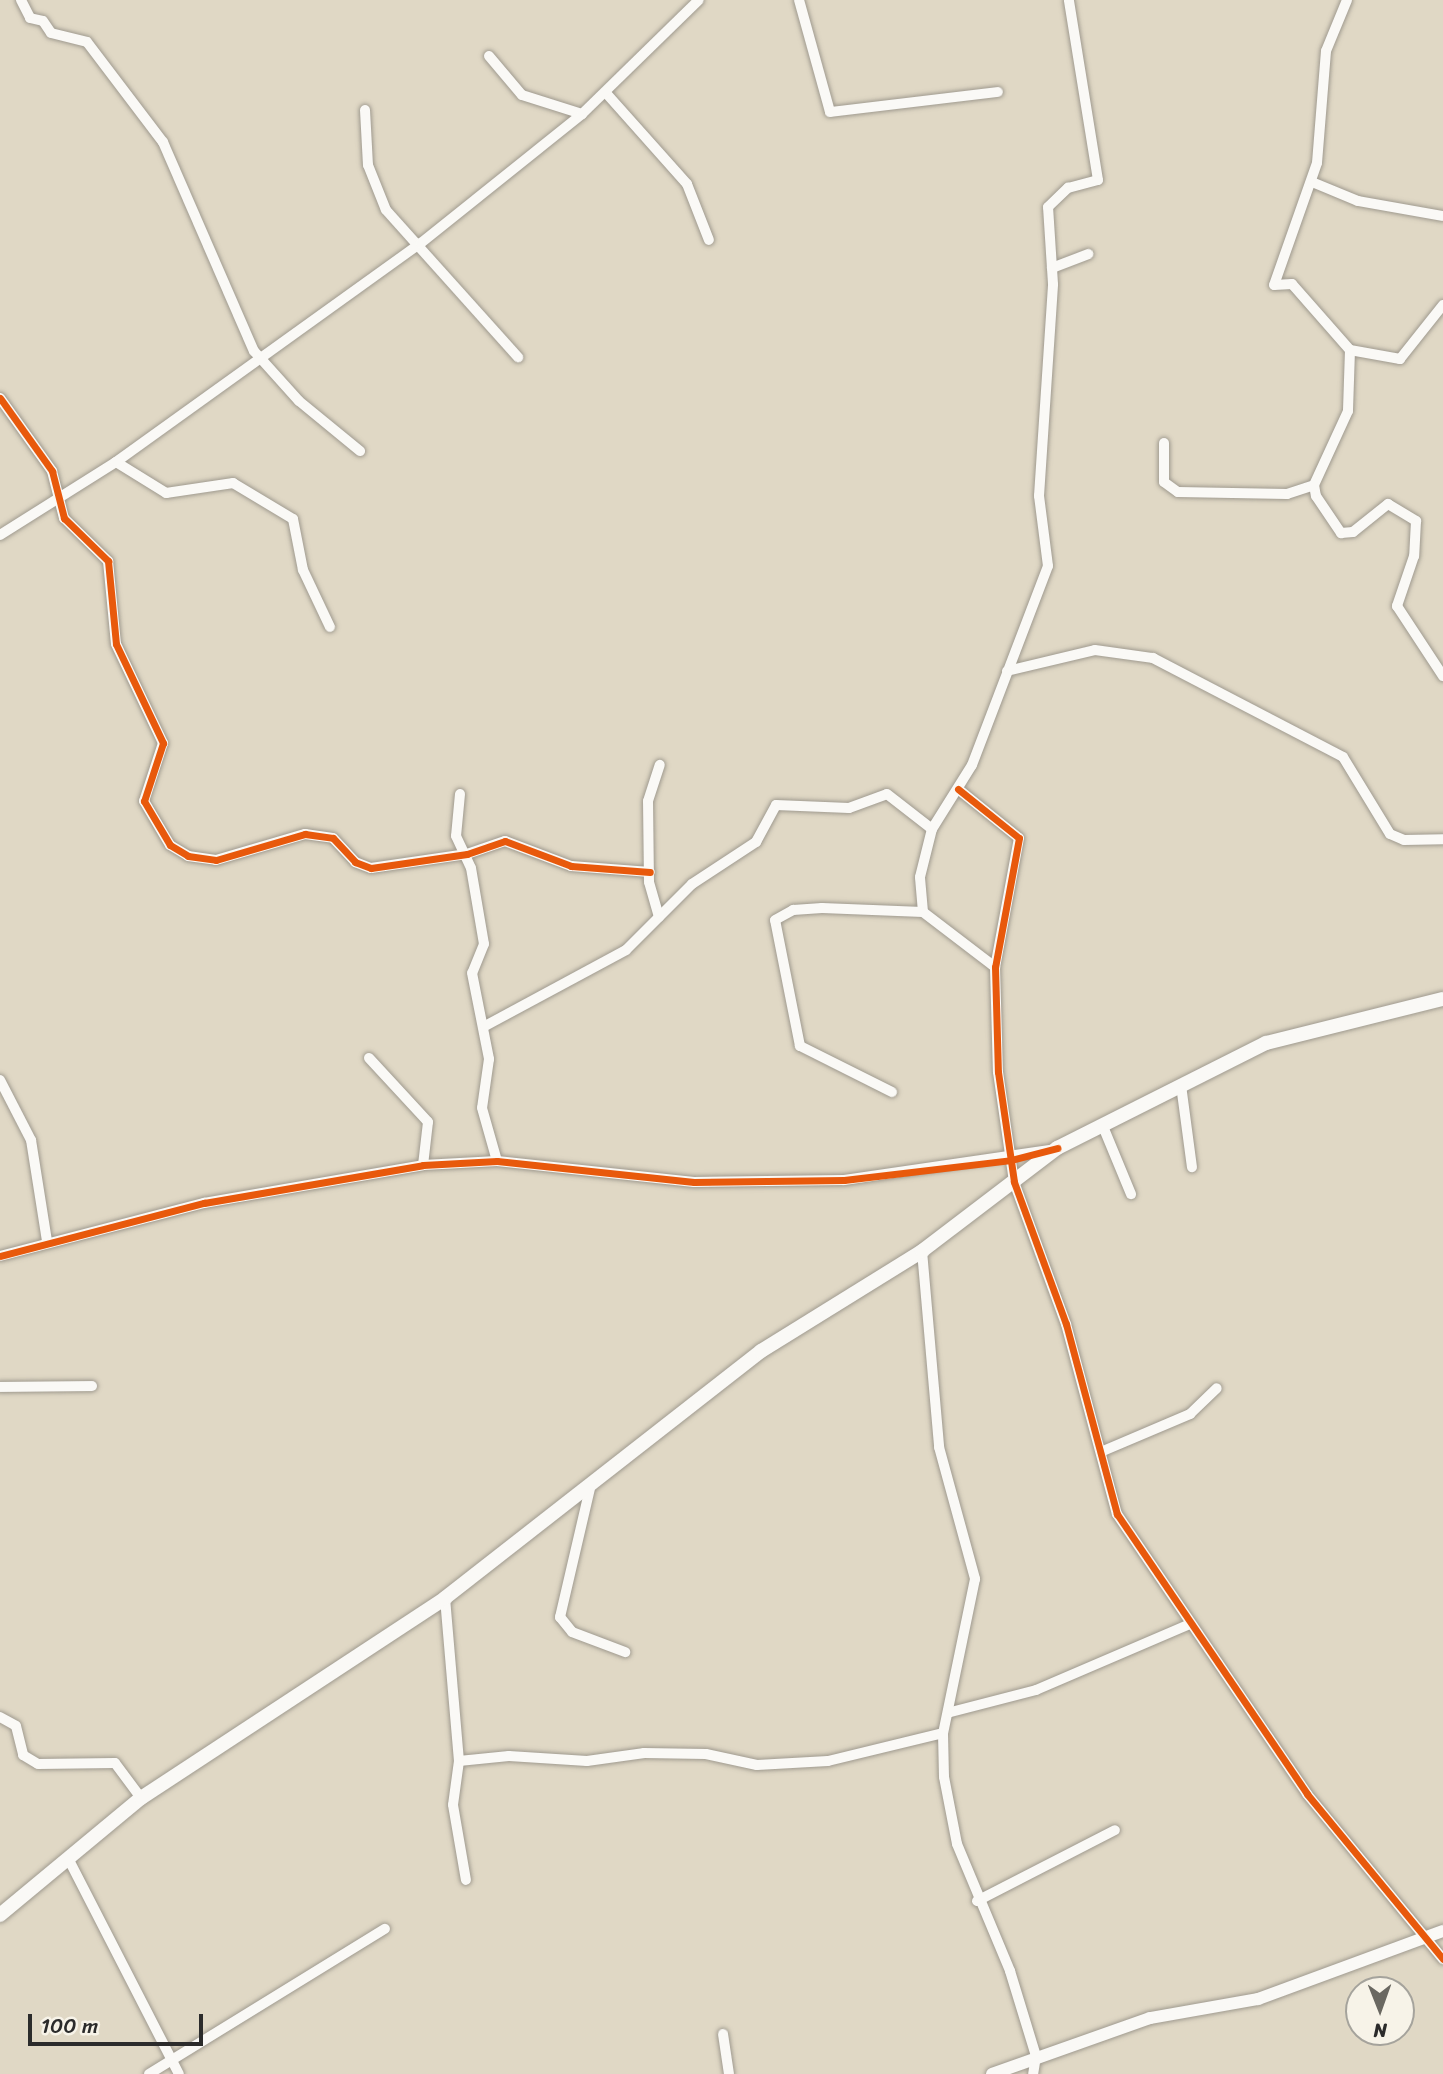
<!DOCTYPE html>
<html>
<head>
<meta charset="utf-8">
<style>
  body { margin:0 }
  #map { position:relative; width:1443px; height:2074px; overflow:hidden; background:#e0d8c5; font-family:Sriracha,sans-serif }
  div>[style] { position:absolute }
  .roads { filter:drop-shadow(0 0 2px #9f9a8f) drop-shadow(0 0 2px #9f9a8f) }
  .minor>* { height:10px; margin:-5px; padding:0 5px; transform-origin:5px; border-radius:5px; background:#faf9f6 }
  .tertiary>* { height:12px; margin:-6px; padding:0 6px; transform-origin:6px; border-radius:6px; background:#faf9f6 }
  .secondary>* { height:14px; margin:-7px; padding:0 7px; transform-origin:7px; border-radius:7px; background:#faf9f6 }
  .cycleway>* { height:7px; margin:-3.5px; padding:0 3.5px; transform-origin:3.5px; border-radius:3.5px; background:#e8590c }
  span { translate:-50% -50%; white-space:nowrap; text-align:center; line-height:1.15; -webkit-text-stroke:6px #f7f3e8; paint-order:stroke }
  .north { position:absolute; left:1345px; top:1976px; width:70px; height:70px; box-sizing:border-box; background:#f7f3e8; border:2px solid #a5a39c; border-radius:50%; rotate:179deg; font-size:19px; font-weight:700; line-height:28px; text-align:center; color:#2b2b2b }
  .north::after { content:''; display:block; margin:auto; width:24px; height:32px; background:#6a6861; clip-path:polygon(50% 0,100% 100%,50% 72%,0 100%) }
  .scale { position:absolute; left:28px; top:2014px; width:175px; height:32px; box-sizing:border-box; border:4px solid #2b2b2b; border-top:0; padding-left:9px; font-size:21px; line-height:24px; white-space:nowrap; color:#2b2b2b; -webkit-text-stroke:5px #f7f3e8; paint-order:stroke }
</style>
</head>
<body>
<div id="map">
  <div class="roads">
    <div class="minor">
      <div style="left:21px;top:0;width:20px;rotate:63deg"></div>
      <div style="left:30px;top:18px;width:13px;rotate:13deg"></div>
      <div style="left:43px;top:21px;width:14px;rotate:56deg"></div>
      <div style="left:51px;top:33px;width:37px;rotate:14deg"></div>
      <div style="left:87px;top:42px;width:126px;rotate:52.8deg"></div>
      <div style="left:163px;top:142px;width:228px;rotate:66.5deg"></div>
      <div style="left:254px;top:351px;width:67px;rotate:48deg"></div>
      <div style="left:299px;top:401px;width:79px;rotate:39.3deg"></div>
      <div style="left:799px;top:0;width:116px;rotate:74.5deg"></div>
      <div style="left:830px;top:112px;width:169px;rotate:-6.8deg"></div>
      <div style="left:1347px;top:0;width:55px;rotate:112.4deg"></div>
      <div style="left:1326px;top:51px;width:112px;rotate:94.6deg"></div>
      <div style="left:1317px;top:163px;width:129px;rotate:109.4deg"></div>
      <div style="left:1274px;top:285px;width:18px;rotate:-3deg"></div>
      <div style="left:1292px;top:284px;width:88px;rotate:48.7deg"></div>
      <div style="left:1350px;top:350px;width:61px;rotate:91.9deg"></div>
      <div style="left:1348px;top:411px;width:81px;rotate:114.7deg"></div>
      <div style="left:1314px;top:485px;width:11px;rotate:80deg"></div>
      <div style="left:1316px;top:496px;width:45px;rotate:56deg"></div>
      <div style="left:1341px;top:533px;width:12px;rotate:-5deg"></div>
      <div style="left:1353px;top:532px;width:45px;rotate:-38.7deg"></div>
      <div style="left:1388px;top:504px;width:33px;rotate:31deg"></div>
      <div style="left:1416px;top:521px;width:35px;rotate:93deg"></div>
      <div style="left:1414px;top:556px;width:53px;rotate:108.8deg"></div>
      <div style="left:1397px;top:606px;width:84px;rotate:56.7deg"></div>
      <div style="left:489px;top:56px;width:51px;rotate:49.8deg"></div>
      <div style="left:522px;top:95px;width:63px;rotate:17.6deg"></div>
      <div style="left:606px;top:93px;width:122px;rotate:48.3deg"></div>
      <div style="left:687px;top:184px;width:60px;rotate:68.6deg"></div>
      <div style="left:365px;top:110px;width:55px;rotate:86.9deg"></div>
      <div style="left:368px;top:165px;width:48px;rotate:68.2deg"></div>
      <div style="left:386px;top:210px;width:198px;rotate:48.1deg"></div>
      <div style="left:1312px;top:182px;width:50px;rotate:22.4deg"></div>
      <div style="left:1358px;top:201px;width:86px;rotate:10deg"></div>
      <div style="left:1052px;top:268px;width:39px;rotate:-21deg"></div>
      <div style="left:1350px;top:350px;width:51px;rotate:10.2deg"></div>
      <div style="left:1400px;top:359px;width:69px;rotate:-51.5deg"></div>
      <div style="left:0;top:398px;width:90px;rotate:54.5deg"></div>
      <div style="left:52px;top:471px;width:49px;rotate:75.7deg"></div>
      <div style="left:64px;top:518px;width:62px;rotate:44.3deg"></div>
      <div style="left:108px;top:561px;width:83px;rotate:84.5deg"></div>
      <div style="left:116px;top:644px;width:110px;rotate:64.6deg"></div>
      <div style="left:163px;top:743px;width:61px;rotate:108.1deg"></div>
      <div style="left:144px;top:801px;width:51px;rotate:59.4deg"></div>
      <div style="left:170px;top:845px;width:21px;rotate:31deg"></div>
      <div style="left:188px;top:856px;width:28px;rotate:8deg"></div>
      <div style="left:216px;top:860px;width:93px;rotate:-16.3deg"></div>
      <div style="left:305px;top:834px;width:28px;rotate:8deg"></div>
      <div style="left:333px;top:838px;width:33px;rotate:47deg"></div>
      <div style="left:355px;top:862px;width:17px;rotate:21deg"></div>
      <div style="left:371px;top:868px;width:97px;rotate:-8.3deg"></div>
      <div style="left:467px;top:854px;width:40px;rotate:-18.9deg"></div>
      <div style="left:505px;top:841px;width:71px;rotate:20.7deg"></div>
      <div style="left:571px;top:866px;width:79px;rotate:4.3deg"></div>
      <div style="left:1164px;top:443px;width:39px;rotate:90deg"></div>
      <div style="left:1164px;top:482px;width:17px;rotate:36deg"></div>
      <div style="left:1178px;top:492px;width:109px;rotate:1.1deg"></div>
      <div style="left:1287px;top:494px;width:28px;rotate:-18deg"></div>
      <div style="left:116px;top:462px;width:59px;rotate:31.8deg"></div>
      <div style="left:166px;top:493px;width:68px;rotate:-8.5deg"></div>
      <div style="left:233px;top:483px;width:70px;rotate:31deg"></div>
      <div style="left:293px;top:519px;width:52px;rotate:78.9deg"></div>
      <div style="left:303px;top:570px;width:63px;rotate:64.7deg"></div>
      <div style="left:0;top:535px;width:137px;rotate:-32.2deg"></div>
      <div style="left:116px;top:462px;width:375px;rotate:-35.7deg"></div>
      <div style="left:421px;top:243px;width:206px;rotate:-38.7deg"></div>
      <div style="left:582px;top:114px;width:163px;rotate:-44.3deg"></div>
      <div style="left:1007px;top:671px;width:90px;rotate:-13.4deg"></div>
      <div style="left:1095px;top:650px;width:59px;rotate:7.9deg"></div>
      <div style="left:1153px;top:658px;width:214px;rotate:27.5deg"></div>
      <div style="left:1343px;top:757px;width:90px;rotate:58.6deg"></div>
      <div style="left:1390px;top:834px;width:15px;rotate:23deg"></div>
      <div style="left:1404px;top:840px;width:39px;rotate:-1deg"></div>
      <div style="left:958px;top:789px;width:78px;rotate:38.8deg"></div>
      <div style="left:1019px;top:838px;width:131px;rotate:100.5deg"></div>
      <div style="left:995px;top:967px;width:105px;rotate:88.4deg"></div>
      <div style="left:998px;top:1072px;width:111px;rotate:81.7deg"></div>
      <div style="left:1014px;top:1182px;width:151px;rotate:69.9deg"></div>
      <div style="left:1066px;top:1324px;width:197px;rotate:75deg"></div>
      <div style="left:1117px;top:1514px;width:338px;rotate:55.8deg"></div>
      <div style="left:1307px;top:1794px;width:214px;rotate:50.5deg"></div>
      <div style="left:460px;top:794px;width:42px;rotate:95.4deg"></div>
      <div style="left:456px;top:836px;width:35px;rotate:65deg"></div>
      <div style="left:471px;top:868px;width:77px;rotate:80.3deg"></div>
      <div style="left:484px;top:944px;width:31px;rotate:112deg"></div>
      <div style="left:472px;top:973px;width:88px;rotate:78.8deg"></div>
      <div style="left:489px;top:1059px;width:49px;rotate:98.1deg"></div>
      <div style="left:482px;top:1108px;width:55px;rotate:74.2deg"></div>
      <div style="left:923px;top:912px;width:35px;rotate:-95deg"></div>
      <div style="left:920px;top:877px;width:49px;rotate:-76deg"></div>
      <div style="left:932px;top:829px;width:75px;rotate:-58deg"></div>
      <div style="left:972px;top:765px;width:213px;rotate:-69.1deg"></div>
      <div style="left:1048px;top:566px;width:71px;rotate:-97.3deg"></div>
      <div style="left:1039px;top:496px;width:212px;rotate:-86.2deg"></div>
      <div style="left:1053px;top:284px;width:77px;rotate:-93.7deg"></div>
      <div style="left:1048px;top:207px;width:28px;rotate:-44deg"></div>
      <div style="left:1068px;top:188px;width:31px;rotate:-15deg"></div>
      <div style="left:1098px;top:180px;width:182px;rotate:-99.2deg"></div>
      <div style="left:659px;top:917px;width:36px;rotate:-106deg"></div>
      <div style="left:649px;top:882px;width:81px;rotate:-90.7deg"></div>
      <div style="left:648px;top:801px;width:38px;rotate:-72deg"></div>
      <div style="left:485px;top:1026px;width:160px;rotate:-28.3deg"></div>
      <div style="left:626px;top:950px;width:93px;rotate:-45deg"></div>
      <div style="left:692px;top:884px;width:77px;rotate:-33.3deg"></div>
      <div style="left:756px;top:842px;width:42px;rotate:-61.6deg"></div>
      <div style="left:776px;top:805px;width:73px;rotate:2.4deg"></div>
      <div style="left:849px;top:808px;width:40px;rotate:-20.2deg"></div>
      <div style="left:887px;top:794px;width:57px;rotate:37.9deg"></div>
      <div style="left:369px;top:1058px;width:87px;rotate:47.3deg"></div>
      <div style="left:428px;top:1122px;width:43px;rotate:96.6deg"></div>
      <div style="left:0;top:1080px;width:68px;rotate:62.7deg"></div>
      <div style="left:31px;top:1140px;width:102px;rotate:81deg"></div>
      <div style="left:1181px;top:1085px;width:83px;rotate:82.4deg"></div>
      <div style="left:892px;top:1092px;width:103px;rotate:-153.4deg"></div>
      <div style="left:800px;top:1046px;width:128px;rotate:-101.2deg"></div>
      <div style="left:775px;top:920px;width:21px;rotate:-29deg"></div>
      <div style="left:793px;top:910px;width:29px;rotate:-4deg"></div>
      <div style="left:822px;top:908px;width:101px;rotate:2.3deg"></div>
      <div style="left:923px;top:912px;width:91px;rotate:37.4deg"></div>
      <div style="left:1102px;top:1124px;width:76px;rotate:67.5deg"></div>
      <div style="left:922px;top:1251px;width:197px;rotate:85deg"></div>
      <div style="left:939px;top:1447px;width:137px;rotate:74.7deg"></div>
      <div style="left:975px;top:1579px;width:157px;rotate:101.7deg"></div>
      <div style="left:943px;top:1733px;width:44px;rotate:88.7deg"></div>
      <div style="left:944px;top:1777px;width:68px;rotate:79deg"></div>
      <div style="left:957px;top:1844px;width:138px;rotate:67.3deg"></div>
      <div style="left:1010px;top:1971px;width:89px;rotate:73deg"></div>
      <div style="left:1036px;top:2056px;width:18px;rotate:99deg"></div>
      <div style="left:0;top:1256px;width:211px;rotate:-14.6deg"></div>
      <div style="left:204px;top:1203px;width:222px;rotate:-9.8deg"></div>
      <div style="left:423px;top:1165px;width:74px;rotate:-3.1deg"></div>
      <div style="left:497px;top:1161px;width:198px;rotate:6.1deg"></div>
      <div style="left:694px;top:1182px;width:150px;rotate:-0.8deg"></div>
      <div style="left:844px;top:1180px;width:208px;rotate:-8.3deg"></div>
      <div style="left:0;top:1387px;width:92px;rotate:-0.6deg"></div>
      <div style="left:1103px;top:1451px;width:95px;rotate:-23deg"></div>
      <div style="left:1190px;top:1414px;width:37px;rotate:-44deg"></div>
      <div style="left:591px;top:1484px;width:137px;rotate:103.1deg"></div>
      <div style="left:560px;top:1617px;width:19px;rotate:51deg"></div>
      <div style="left:572px;top:1632px;width:57px;rotate:20.7deg"></div>
      <div style="left:445px;top:1598px;width:164px;rotate:85.1deg"></div>
      <div style="left:459px;top:1761px;width:44px;rotate:97.8deg"></div>
      <div style="left:453px;top:1805px;width:76px;rotate:80.2deg"></div>
      <div style="left:951px;top:1712px;width:88px;rotate:-14.5deg"></div>
      <div style="left:1036px;top:1690px;width:165px;rotate:-23.2deg"></div>
      <div style="left:0;top:1717px;width:18px;rotate:29deg"></div>
      <div style="left:16px;top:1726px;width:30px;rotate:76deg"></div>
      <div style="left:23px;top:1755px;width:17px;rotate:31deg"></div>
      <div style="left:38px;top:1764px;width:77px;rotate:-0.7deg"></div>
      <div style="left:115px;top:1763px;width:44px;rotate:53.4deg"></div>
      <div style="left:459px;top:1761px;width:50px;rotate:-5.7deg"></div>
      <div style="left:509px;top:1756px;width:78px;rotate:3.7deg"></div>
      <div style="left:587px;top:1761px;width:58px;rotate:-8deg"></div>
      <div style="left:644px;top:1753px;width:62px;rotate:0.9deg"></div>
      <div style="left:706px;top:1754px;width:52px;rotate:12.2deg"></div>
      <div style="left:757px;top:1765px;width:71px;rotate:-3.2deg"></div>
      <div style="left:828px;top:1761px;width:118px;rotate:-13.7deg"></div>
      <div style="left:70px;top:1862px;width:238px;rotate:62.8deg"></div>
      <div style="left:977px;top:1901px;width:155px;rotate:-27.2deg"></div>
      <div style="left:723px;top:2034px;width:40px;rotate:81.5deg"></div>
      <div style="left:149px;top:2074px;width:277px;rotate:-31.6deg"></div>
    </div>
    <div class="tertiary">
      <div style="left:992px;top:2074px;width:168px;rotate:-19.5deg"></div>
      <div style="left:1150px;top:2018px;width:110px;rotate:-10deg"></div>
      <div style="left:1258px;top:1999px;width:197px;rotate:-20.2deg"></div>
    </div>
    <div class="secondary">
      <div style="left:0;top:1915px;width:183px;rotate:-39.7deg"></div>
      <div style="left:141px;top:1798px;width:364px;rotate:-33.3deg"></div>
      <div style="left:445px;top:1598px;width:401px;rotate:-38deg"></div>
      <div style="left:761px;top:1351px;width:190px;rotate:-31.8deg"></div>
      <div style="left:922px;top:1251px;width:170px;rotate:-37.3deg"></div>
      <div style="left:1057px;top:1148px;width:234px;rotate:-26.7deg"></div>
      <div style="left:1266px;top:1043px;width:182px;rotate:-14deg"></div>
    </div>
  </div>
  <div class="cycleway">
    <div style="left:0;top:398px;width:90px;rotate:54.5deg"></div>
    <div style="left:52px;top:471px;width:49px;rotate:75.7deg"></div>
    <div style="left:64px;top:518px;width:62px;rotate:44.3deg"></div>
    <div style="left:108px;top:561px;width:83px;rotate:84.5deg"></div>
    <div style="left:116px;top:644px;width:110px;rotate:64.6deg"></div>
    <div style="left:163px;top:743px;width:61px;rotate:108.1deg"></div>
    <div style="left:144px;top:801px;width:51px;rotate:59.4deg"></div>
    <div style="left:170px;top:845px;width:21px;rotate:31deg"></div>
    <div style="left:188px;top:856px;width:28px;rotate:8deg"></div>
    <div style="left:216px;top:860px;width:93px;rotate:-16.3deg"></div>
    <div style="left:305px;top:834px;width:28px;rotate:8deg"></div>
    <div style="left:333px;top:838px;width:33px;rotate:47deg"></div>
    <div style="left:355px;top:862px;width:17px;rotate:21deg"></div>
    <div style="left:371px;top:868px;width:97px;rotate:-8.3deg"></div>
    <div style="left:467px;top:854px;width:40px;rotate:-18.9deg"></div>
    <div style="left:505px;top:841px;width:71px;rotate:20.7deg"></div>
    <div style="left:571px;top:866px;width:79px;rotate:4.3deg"></div>
    <div style="left:958px;top:789px;width:78px;rotate:38.8deg"></div>
    <div style="left:1019px;top:838px;width:131px;rotate:100.5deg"></div>
    <div style="left:995px;top:967px;width:105px;rotate:88.4deg"></div>
    <div style="left:998px;top:1072px;width:111px;rotate:81.7deg"></div>
    <div style="left:1014px;top:1182px;width:151px;rotate:69.9deg"></div>
    <div style="left:1066px;top:1324px;width:197px;rotate:75deg"></div>
    <div style="left:1117px;top:1514px;width:338px;rotate:55.8deg"></div>
    <div style="left:1307px;top:1794px;width:214px;rotate:50.5deg"></div>
    <div style="left:0;top:1256px;width:211px;rotate:-14.6deg"></div>
    <div style="left:204px;top:1203px;width:222px;rotate:-9.8deg"></div>
    <div style="left:423px;top:1165px;width:74px;rotate:-3.1deg"></div>
    <div style="left:497px;top:1161px;width:198px;rotate:6.1deg"></div>
    <div style="left:694px;top:1182px;width:150px;rotate:-0.8deg"></div>
    <div style="left:844px;top:1180px;width:168px;rotate:-6.8deg"></div>
    <div style="left:1011px;top:1160px;width:48px;rotate:-14.6deg"></div>
  </div>
  <div class="north">N</div>
  <div class="scale">100 m</div>
</div>
</body>
</html>
